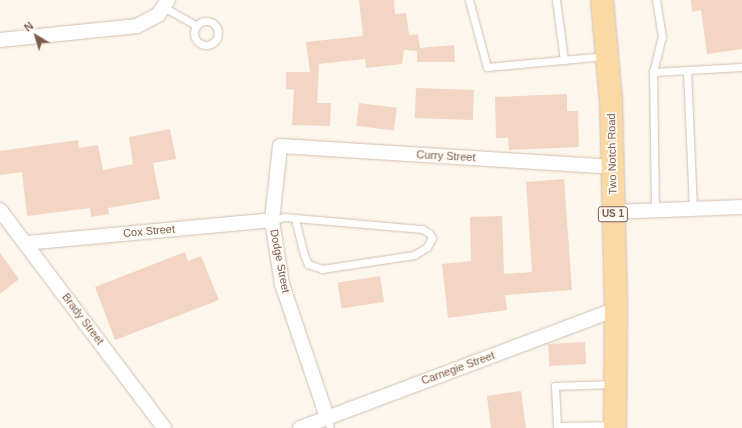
<!DOCTYPE html>
<html>
<head>
<meta charset="utf-8">
<style>
  body { margin:0 }
  #map { position:relative; width:742px; height:428px; overflow:hidden; background:#fdf6ec; font-family:Helvetica,sans-serif }
  div>[style] { position:absolute }
  .building>* { inset:0; background:#f3d5c3; transform-origin:0 0 }
  .roads { filter:drop-shadow(0 0 1px #d1beb0) drop-shadow(0 0 1px #d1beb0) }
  .lane>* { height:7px; margin:-3.5px; padding:0 3.5px; transform-origin:3.5px; border-radius:3.5px; background:#fff }
  .lane>.ring { margin:-3.5px; padding:0; box-sizing:content-box; background:none; border:7px solid #fff; border-radius:50% }
  .street>* { height:14px; margin:-7px; padding:0 7px; transform-origin:7px; border-radius:7px; background:#fff }
  .primary>* { height:22px; margin:-11px; padding:0 11px; transform-origin:11px; border-radius:11px; background:#fbd9a5 }
  span { translate:-50% -50%; white-space:nowrap; text-align:center; line-height:1.15; -webkit-text-stroke:3.5px #fffaf3; paint-order:stroke }
  .shield-label span { padding:1px 3px; background:#fffaf3; border:1px solid; border-radius:3px; -webkit-text-stroke-width:0 }
  .shield-label { font-size:10px; color:#7a5c4d; font-weight:700 }
  .street-label { font-size:11px; color:#7a5c4d }
  .north { position:absolute; left:16px; top:16px; width:40px; height:40px; -webkit-text-stroke:3px #fffaf3; paint-order:stroke; rotate:322deg; font-size:11px; font-weight:700; line-height:16px; text-align:center; color:#7a5c4d }
  .north::after { content:''; display:block; margin:auto; width:14px; height:18px; background:#7a5c4d; clip-path:polygon(50% 0,100% 100%,50% 72%,0 100%) }
</style>
</head>
<body>
<div id="map">
  <div class="building">
    <div style="clip-path:polygon(359px 0,394px 0,395px 14px,406px 13px,409px 35px,418px 34px,420px 48px,454px 45px,455px 62px,417px 62px,417px 51px,404px 50px,402px 64px,366px 68px,365px 59px,319px 64px,317px 103px,331px 103px,330px 126px,292px 125px,294px 90px,286px 89px,286px 72px,310px 72px,306px 42px,363px 36px)"></div>
    <div style="clip-path:polygon(691px 0,742px 0,742px 49px,707px 54px,701px 10px,692px 12px)"></div>
    <div style="left:416px;top:88px;width:58px;height:30px;rotate:2deg"></div>
    <div style="clip-path:polygon(567px 94px,567px 111px,578px 111px,579px 147px,509px 150px,508px 138px,496px 138px,495px 97px)"></div>
    <div style="left:359px;top:103px;width:38px;height:23px;rotate:7deg"></div>
    <div style="clip-path:polygon(170px 129px,176px 159px,153px 163px,160px 199px,108px 208px,109px 214px,91px 217px,90px 208px,27px 216px,22px 172px,0 175px,0 151px,78px 140px,79px 148px,98px 145px,103px 170px,133px 164px,129px 137px)"></div>
    <div style="clip-path:polygon(564px 179px,572px 290px,505px 295px,507px 310px,448px 318px,442px 264px,471px 261px,470px 217px,502px 216px,504px 274px,532px 272px,526px 182px)"></div>
    <div style="clip-path:polygon(185px 252px,188px 261px,201px 256px,219px 300px,115px 340px,95px 287px)"></div>
    <div style="clip-path:polygon(0 253px,19px 279px,0 294px)"></div>
    <div style="left:380px;top:276px;width:26px;height:43px;rotate:81deg"></div>
    <div style="left:585px;top:342px;width:22px;height:37px;rotate:87deg"></div>
    <div style="clip-path:polygon(521px 391px,526px 428px,491px 428px,487px 396px)"></div>
  </div>
  <div class="roads">
    <div class="lane">
      <div style="left:469px;top:0;width:69px;rotate:75deg"></div>
      <div style="left:487px;top:67px;width:119px;rotate:-5.3deg"></div>
      <div style="left:556px;top:0;width:61px;rotate:82.4deg"></div>
      <div style="left:165px;top:8px;width:35px;rotate:29deg"></div>
      <div class="ring" style="left:194px;top:21px;width:17px;height:17px"></div>
      <div style="left:687px;top:71px;width:138px;rotate:87.5deg"></div>
      <div style="left:653px;top:72px;width:89px;rotate:-3.2deg"></div>
      <div style="left:655px;top:211px;width:139px;rotate:-90.8deg"></div>
      <div style="left:653px;top:72px;width:36px;rotate:-76deg"></div>
      <div style="left:662px;top:37px;width:37px;rotate:-99deg"></div>
      <div style="left:272px;top:220px;width:12px;rotate:-14deg"></div>
      <div style="left:284px;top:217px;width:139px;rotate:5deg"></div>
      <div style="left:422px;top:229px;width:8px;rotate:30deg"></div>
      <div style="left:429px;top:233px;width:6px;rotate:59deg"></div>
      <div style="left:432px;top:238px;width:10px;rotate:119deg"></div>
      <div style="left:427px;top:247px;width:15px;rotate:148deg"></div>
      <div style="left:414px;top:255px;width:93px;rotate:171.3deg"></div>
      <div style="left:322px;top:269px;width:15px;rotate:-160deg"></div>
      <div style="left:308px;top:264px;width:10px;rotate:-114deg"></div>
      <div style="left:304px;top:255px;width:38px;rotate:-104deg"></div>
      <div style="left:327px;top:417px;width:11px;rotate:75deg"></div>
      <div style="left:613px;top:425px;width:56px;rotate:179deg"></div>
      <div style="left:557px;top:426px;width:40px;rotate:-92.9deg"></div>
      <div style="left:555px;top:386px;width:59px;rotate:-1.9deg"></div>
    </div>
    <div class="street">
      <div style="left:0;top:40px;width:138px;rotate:-5.8deg"></div>
      <div style="left:137px;top:26px;width:24px;rotate:-28deg"></div>
      <div style="left:158px;top:15px;width:18px;rotate:-56deg"></div>
      <div style="left:0;top:210px;width:273px;rotate:53deg"></div>
      <div style="left:613px;top:212px;width:129px;rotate:-2.2deg"></div>
      <div style="left:26px;top:243px;width:247px;rotate:-5.3deg"></div>
      <div style="left:327px;top:417px;width:140px;rotate:-108.7deg"></div>
      <div style="left:282px;top:284px;width:65px;rotate:-98.9deg"></div>
      <div style="left:272px;top:220px;width:74px;rotate:-83.8deg"></div>
      <div style="left:280px;top:146px;width:333px;rotate:3.6deg"></div>
      <div style="left:300px;top:428px;width:338px;rotate:-20.6deg"></div>
    </div>
    <div class="primary">
      <div style="left:602px;top:0;width:101px;rotate:84.9deg"></div>
      <div style="left:611px;top:101px;width:208px;rotate:88.6deg"></div>
      <div style="left:616px;top:309px;width:119px;rotate:90.5deg"></div>
    </div>
  </div>
  <div class="shield-label">
    <span style="left:613px;top:214px">US 1</span>
  </div>
  <div class="street-label">
    <span style="left:612px;top:154px;rotate:-91deg">Two Notch Road</span>
    <span style="left:446px;top:156px;rotate:3deg">Curry Street</span>
    <span style="left:149px;top:231px;rotate:-5deg">Cox Street</span>
    <span style="left:280px;top:261px;rotate:79deg">Dodge Street</span>
    <span style="left:83px;top:319px;rotate:53deg">Brady Street</span>
    <span style="left:458px;top:368px;rotate:-20deg">Carnegie Street</span>
  </div>
  <div class="north">N</div>
</div>
</body>
</html>
